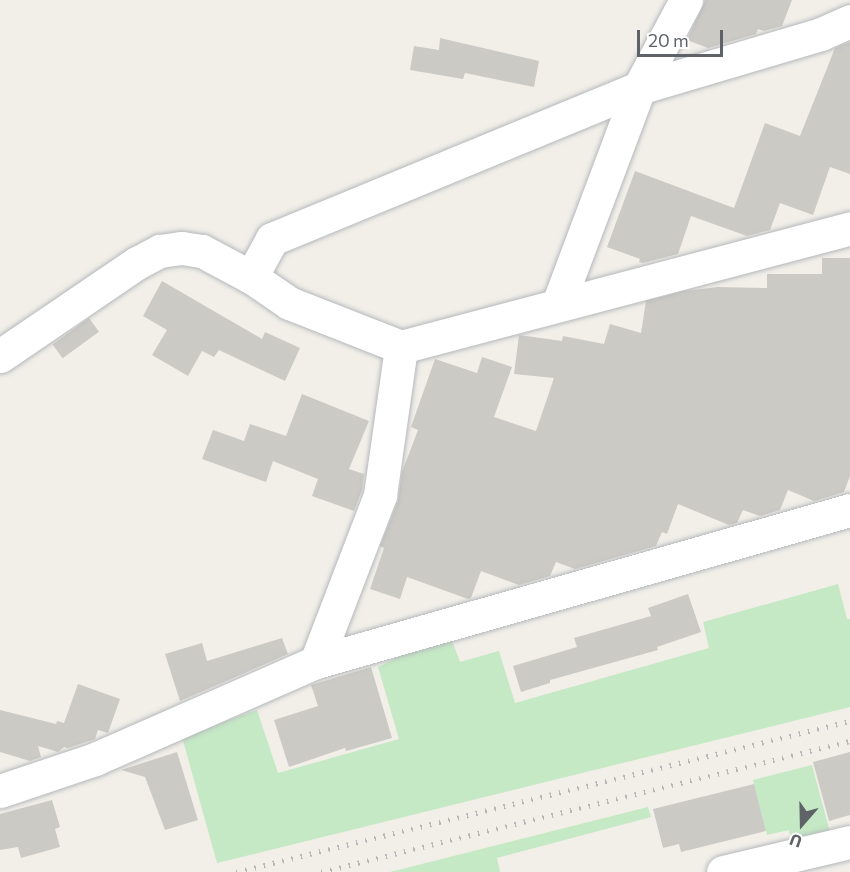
<!DOCTYPE html>
<html>
<head>
<meta charset="utf-8">
<style>
  body { margin:0 }
  #map { position:relative; width:850px; height:872px; overflow:hidden; background:#f1efe8; font-family:Commissioner,sans-serif }
  div>[style] { position:absolute }
  .green>* { inset:0; background:#c5e8c5 }
  .building>* { inset:0; background:#cccac5; transform-origin:0 0 }
  .roads { filter:drop-shadow(0 0 2px #b5b8bc) drop-shadow(0 0 2px #b5b8bc) }
  .minor>* { height:33px; margin:-16.5px; padding:0 16.5px; transform-origin:16.5px; border-radius:16.5px; background:#fff }
  .rail>* { height:4.5px; margin-top:-2.25px; transform-origin:0; background:repeating-linear-gradient(90deg,#b6b7b8 0 1.5px,transparent 0 9.5px) }
  span { translate:-50% -50%; white-space:nowrap; text-align:center; line-height:1.15; -webkit-text-stroke:6px #fff; paint-order:stroke }
  .north { position:absolute; left:772px; top:794px; width:60px; height:60px; -webkit-text-stroke:4px #fff; paint-order:stroke; rotate:200deg; font-size:16px; font-weight:700; line-height:24px; text-align:center; color:#5f6368 }
  .north::after { content:''; display:block; margin:auto; width:21px; height:27px; background:#5f6368; clip-path:polygon(50% 0,100% 100%,50% 72%,0 100%) }
  .scale { position:absolute; left:637px; top:30px; width:86px; height:27px; box-sizing:border-box; border:3px solid #5f6368; border-top:0; padding-left:8px; font-size:18px; line-height:21px; white-space:nowrap; color:#5f6368; -webkit-text-stroke:4px #fff; paint-order:stroke }
</style>
</head>
<body>
<div id="map">
  <div class="green">
    <div style="clip-path:polygon(838px 584px,847px 619px,850px 619px,850px 707px,217px 863px,182px 737px,257px 710px,278px 773px,399px 739px,378px 667px,449px 632px,460px 662px,499px 651px,515px 703px,709px 648px,703px 622px)"></div>
    <div style="clip-path:polygon(812px 765px,832px 840px,793px 849px,789px 830px,767px 835px,753px 780px)"></div>
    <div style="clip-path:polygon(648px 807px,651px 817px,497px 858px,500px 872px,390px 872px)"></div>
  </div>
  <div class="building">
    <div style="clip-path:polygon(705px 0,792px 0,782px 26px,764px 31px,758px 29px,756px 34px,708px 48px,687px 40px)"></div>
    <div style="clip-path:polygon(440px 38px,539px 61px,534px 87px,465px 73px,463px 79px,410px 70px,414px 46px,439px 50px)"></div>
    <div style="clip-path:polygon(850px 42px,850px 174px,830px 167px,813px 215px,780px 203px,770px 230px,747px 236px,691px 216px,678px 254px,643px 263px,639px 262px,640px 259px,607px 247px,635px 171px,734px 208px,765px 123px,800px 136px,835px 48px)"></div>
    <div style="clip-path:polygon(822px 258px,850px 258px,850px 476px,844px 492px,814px 501px,788px 490px,780px 510px,760px 516px,743px 510px,737px 523px,729px 525px,678px 504px,667px 534px,662px 532px,656px 546px,575px 569px,556px 562px,550px 576px,519px 585px,481px 571px,471px 598px,468px 599px,407px 577px,400px 599px,370px 589px,384px 548px,380px 546px,398px 501px,402px 472px,418px 430px,411px 427px,435px 359px,477px 373px,482px 357px,512px 367px,494px 417px,536px 431px,554px 378px,514px 374px,519px 335px,562px 341px,563px 336px,604px 344px,610px 324px,641px 333px,646px 301px,684px 291px,718px 287px,767px 288px,767px 274px,822px 274px)"></div>
    <div style="clip-path:polygon(162px 281px,262px 339px,265px 332px,300px 348px,285px 381px,219px 350px,214px 357px,202px 351px,188px 376px,152px 355px,167px 330px,143px 316px)"></div>
    <div style="left:89px;top:318px;width:17px;height:45px;rotate:54deg"></div>
    <div style="clip-path:polygon(302px 394px,369px 421px,349px 469px,364px 474px,362px 490px,354px 511px,312px 496px,318px 479px,273px 461px,266px 482px,202px 459px,213px 430px,244px 441px,250px 424px,286px 436px)"></div>
    <div style="clip-path:polygon(688px 594px,701px 632px,657px 647px,658px 650px,550px 680px,550px 683px,521px 692px,513px 666px,577px 647px,574px 638px,651px 616px,648px 608px)"></div>
    <div style="clip-path:polygon(282px 638px,288px 654px,180px 701px,165px 654px,202px 643px,207px 661px)"></div>
    <div style="clip-path:polygon(371px 667px,392px 738px,346px 751px,345px 748px,289px 767px,274px 720px,318px 706px,311px 685px)"></div>
    <div style="clip-path:polygon(78px 684px,120px 699px,108px 733px,98px 730px,95px 739px,68px 748px,64px 747px,58px 752px,38px 746px,41px 757px,30px 761px,0 752px,0 710px,56px 724px,57px 721px,64px 723px)"></div>
    <div style="clip-path:polygon(177px 752px,198px 820px,165px 830px,145px 777px,121px 770px)"></div>
    <div style="clip-path:polygon(850px 752px,850px 815px,829px 821px,813px 762px)"></div>
    <div style="clip-path:polygon(754px 784px,766px 831px,681px 852px,679px 844px,663px 848px,653px 809px)"></div>
    <div style="clip-path:polygon(52px 800px,60px 827px,55px 829px,60px 847px,21px 858px,18px 847px,0 850px,0 814px)"></div>
  </div>
  <div class="roads">
    <div class="minor">
      <div style="left:251px;top:277px;width:43px;rotate:-61.1deg"></div>
      <div style="left:272px;top:239px;width:397px;rotate:-22.4deg"></div>
      <div style="left:639px;top:88px;width:190px;rotate:-16.5deg"></div>
      <div style="left:821px;top:34px;width:32px;rotate:-24deg"></div>
      <div style="left:558px;top:304px;width:231px;rotate:-69.4deg"></div>
      <div style="left:639px;top:88px;width:100px;rotate:-61.9deg"></div>
      <div style="left:0;top:356px;width:166px;rotate:-34.2deg"></div>
      <div style="left:137px;top:263px;width:26px;rotate:-28deg"></div>
      <div style="left:160px;top:251px;width:22px;rotate:-8deg"></div>
      <div style="left:182px;top:248px;width:20px;rotate:9deg"></div>
      <div style="left:202px;top:251px;width:55px;rotate:28deg"></div>
      <div style="left:251px;top:277px;width:46px;rotate:34.4deg"></div>
      <div style="left:289px;top:303px;width:120px;rotate:21.4deg"></div>
      <div style="left:401px;top:347px;width:465px;rotate:-14.8deg"></div>
      <div style="left:316px;top:662px;width:179px;rotate:-69deg"></div>
      <div style="left:380px;top:495px;width:149px;rotate:-81.9deg"></div>
      <div style="left:0;top:791px;width:100px;rotate:-18.6deg"></div>
      <div style="left:95px;top:759px;width:241px;rotate:-23.7deg"></div>
      <div style="left:316px;top:662px;width:555px;rotate:-15.89deg"></div>
      <div style="left:723px;top:872px;width:130px;rotate:-13.3deg"></div>
    </div>
  </div>
  <div class="rail">
    <div style="left:236px;top:872px;width:632px;rotate:-13.82deg"></div>
    <div style="left:321px;top:872px;width:545px;rotate:-13.91deg"></div>
  </div>
  <div class="north">U</div>
  <div class="scale">20 m</div>
</div>
</body>
</html>
